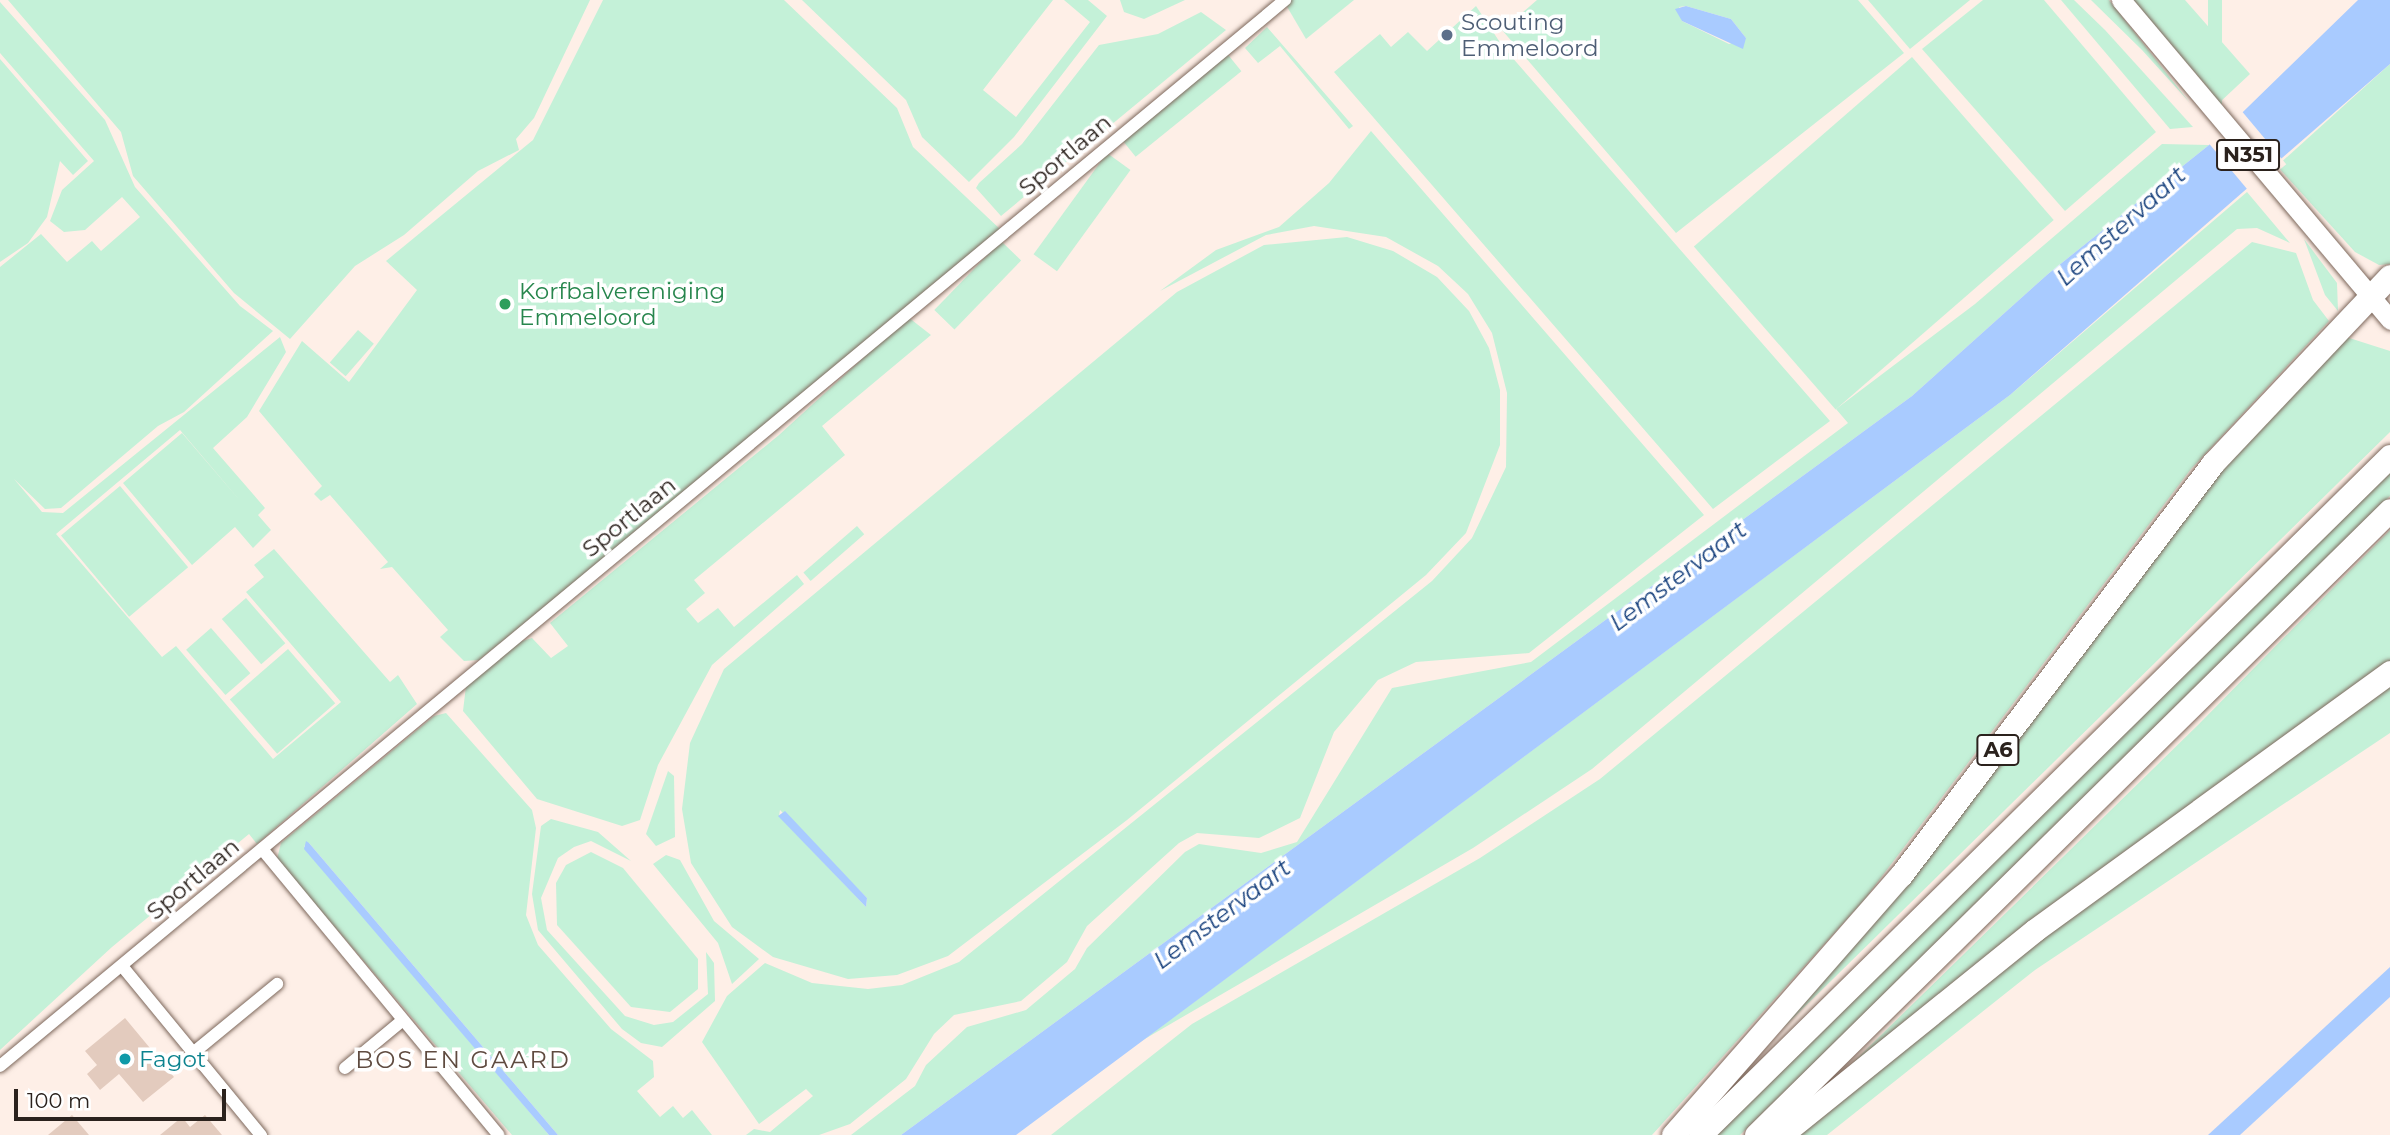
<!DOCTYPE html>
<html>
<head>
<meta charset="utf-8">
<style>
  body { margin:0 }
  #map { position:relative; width:2390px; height:1135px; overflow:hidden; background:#feefe7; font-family:Montserrat,sans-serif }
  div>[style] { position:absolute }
  .green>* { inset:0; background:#c4f1d8; transform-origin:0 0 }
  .water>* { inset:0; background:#a9cbff }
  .pier>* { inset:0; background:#feefe7; transform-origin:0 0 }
  .building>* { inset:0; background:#e3cbbe }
  .roads { filter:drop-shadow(0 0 2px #7d685c) drop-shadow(0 0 2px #7d685c) }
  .street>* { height:12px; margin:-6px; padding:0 6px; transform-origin:6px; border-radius:6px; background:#fff }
  .primary>* { height:19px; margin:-9.5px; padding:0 9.5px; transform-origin:9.5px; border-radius:9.5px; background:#fff }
  .highway>* { height:23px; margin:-11.5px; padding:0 11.5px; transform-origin:11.5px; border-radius:11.5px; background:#fff }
  .dots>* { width:19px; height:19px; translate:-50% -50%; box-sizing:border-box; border:4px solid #fff; border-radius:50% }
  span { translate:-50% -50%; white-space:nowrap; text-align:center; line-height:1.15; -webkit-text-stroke:7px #fff; paint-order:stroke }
  .shield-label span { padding:2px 5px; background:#fff; border:2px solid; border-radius:5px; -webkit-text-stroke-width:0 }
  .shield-label { font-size:21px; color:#2b221d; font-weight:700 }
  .service-label { font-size:23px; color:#4e5e75 }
  .left { translate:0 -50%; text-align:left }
  .street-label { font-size:23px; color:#2b221d }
  .leisure-label { font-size:23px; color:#27864d }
  .culture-label { font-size:23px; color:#0d838f }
  .water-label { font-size:24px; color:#19427e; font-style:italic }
  .neighbourhood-label { font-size:24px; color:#5f4b40; letter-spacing:2px }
  .scale { position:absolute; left:14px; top:1089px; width:212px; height:32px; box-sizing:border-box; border:4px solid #2b221d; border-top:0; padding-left:9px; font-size:21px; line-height:24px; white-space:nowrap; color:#2b221d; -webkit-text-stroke:5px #fff; paint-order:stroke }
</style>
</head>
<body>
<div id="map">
  <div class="green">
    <div style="clip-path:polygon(8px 0,590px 0,534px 118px,516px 139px,519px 150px,478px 171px,404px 235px,355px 266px,290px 339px,234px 293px,133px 176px,121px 132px)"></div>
    <div style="clip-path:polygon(603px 0,784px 0,897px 108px,913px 147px,1001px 230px,520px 627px,479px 660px,464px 661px,440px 637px,448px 630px,392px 567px,380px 569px,388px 562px,330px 495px,321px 501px,314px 494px,322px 486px,259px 411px,302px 341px,349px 382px,417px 290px,386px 261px,533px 140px)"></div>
    <div style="clip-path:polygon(802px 0,1053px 0,983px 90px,1016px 117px,1090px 22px,1064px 0,1088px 0,1107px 16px,1014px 137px,969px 182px,922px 137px,906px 100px)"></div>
    <div style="clip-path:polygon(1120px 0,1185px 0,1144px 19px,1124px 12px)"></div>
    <div style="clip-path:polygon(1291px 0,1354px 0,1306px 39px,1286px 5px)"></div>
    <div style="clip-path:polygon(evenodd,1537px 0,1858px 0,1904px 53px,1676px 233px,1502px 30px,1537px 0,1686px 6px,1731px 19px,1746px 38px,1729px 44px,1682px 21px,1679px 7px,1686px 6px)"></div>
    <div style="clip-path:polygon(1868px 0,1970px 0,1910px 49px)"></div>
    <div style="clip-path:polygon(1983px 0,2044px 0,2156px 132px,2065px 211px,1922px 49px)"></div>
    <div style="clip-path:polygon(2061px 0,2074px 0,2105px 30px,2193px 127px,2170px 129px)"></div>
    <div style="clip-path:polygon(2091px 0,2109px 0,2190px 103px,2142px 50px)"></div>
    <div style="clip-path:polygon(2133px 0,2185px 0,2250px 74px,2220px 102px)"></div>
    <div style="left:2208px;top:0;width:14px;height:104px"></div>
    <div style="clip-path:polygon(0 2px,105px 120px,135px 187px,240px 306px,273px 331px,184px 412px,158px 426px,61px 508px,45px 509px,14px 479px,42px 512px,63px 513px,280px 337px,286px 352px,247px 417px,213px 448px,265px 508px,258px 515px,271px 530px,253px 548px,235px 527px,192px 565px,123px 483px,182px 433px,242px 503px,180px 430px,56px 534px,162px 657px,176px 646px,273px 759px,341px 702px,246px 592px,264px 577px,254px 565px,274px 549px,390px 682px,398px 675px,417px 704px,257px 844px,249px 834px,112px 947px,0 1050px,0 267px,41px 234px,67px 262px,92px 241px,101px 251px,140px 217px,122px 197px,85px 230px,64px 232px,50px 221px,62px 190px,94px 161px,0 53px)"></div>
    <div style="clip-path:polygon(1476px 6px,1503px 47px,1830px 421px,1713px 509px,1334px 72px,1380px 34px,1391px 47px,1408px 32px,1427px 51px)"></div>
    <div style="clip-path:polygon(1201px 12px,1226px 30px,1001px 216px,976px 188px,979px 183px,1022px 144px,1099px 45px,1158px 34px)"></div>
    <div style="clip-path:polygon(1267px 27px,1353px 126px,1349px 129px,1280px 46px,1258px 63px,1245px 48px)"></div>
    <div style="left:1225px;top:51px;width:26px;height:136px;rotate:51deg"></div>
    <div style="left:1912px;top:57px;width:216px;height:289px;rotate:49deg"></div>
    <div style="clip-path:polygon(0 59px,88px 161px,73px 175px,60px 161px,47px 217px,28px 243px,0 262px)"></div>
    <div style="clip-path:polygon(2390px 64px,2390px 264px,2379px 265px,2355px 252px,2277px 166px)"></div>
    <div style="clip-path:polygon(1371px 131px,1704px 515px,1529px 653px,1416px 662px,1378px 680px,1334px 732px,1300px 818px,1259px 838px,1197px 833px,1179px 843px,1087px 926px,1067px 962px,1021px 1001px,954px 1015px,934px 1034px,906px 1079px,850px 1124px,819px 1135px,746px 1135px,754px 1129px,770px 1132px,813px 1096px,806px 1089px,759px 1124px,702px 1042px,727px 996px,765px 963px,812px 983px,868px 989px,902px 985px,959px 962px,1432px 581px,1472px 538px,1506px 467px,1507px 393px,1492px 333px,1468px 294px,1438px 266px,1386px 237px,1314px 226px,1266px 235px,1160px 291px,1216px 250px,1279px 227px,1329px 183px)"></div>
    <div style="clip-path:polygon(2162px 144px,2209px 145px,2048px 274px,1912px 396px,901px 1135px,851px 1135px,915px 1086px,926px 1065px,967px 1027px,1026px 1010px,1075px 969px,1087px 948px,1185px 852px,1199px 844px,1261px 853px,1297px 842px,1392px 688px,1531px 662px,1848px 423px,1836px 409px,1975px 304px)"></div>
    <div style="left:1107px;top:153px;width:29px;height:125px;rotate:36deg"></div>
    <div style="clip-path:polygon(2247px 192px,2290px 243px,2257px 228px,2237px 229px,1592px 769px,1473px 848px,1143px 1040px,2010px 395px)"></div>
    <div style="clip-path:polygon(evenodd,1347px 237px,1393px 251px,1437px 277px,1469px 311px,1489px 348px,1500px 390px,1500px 445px,1466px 533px,1426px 575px,1127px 820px,948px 956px,897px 975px,848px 979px,773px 957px,732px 927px,691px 863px,682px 809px,690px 743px,724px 669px,1177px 292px,1264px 245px,1347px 237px,780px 810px,867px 898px,866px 907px,779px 816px,780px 810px)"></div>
    <div style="clip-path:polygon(2304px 239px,2337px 283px,2338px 311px,2325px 295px)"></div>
    <div style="left:1001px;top:241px;width:28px;height:96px;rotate:44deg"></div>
    <div style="clip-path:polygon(2252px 242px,2296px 253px,2313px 300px,2329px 321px,2191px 469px,1864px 900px,1652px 1135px,1051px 1135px,1192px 1024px,1480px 858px,1600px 779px)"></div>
    <div style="clip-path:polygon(908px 317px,931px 335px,822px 426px,845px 455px,694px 580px,705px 593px,686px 609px,698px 623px,718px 608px,734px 627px,797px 575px,804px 584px,712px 665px,658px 765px,640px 820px,622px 826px,537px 799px,463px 711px,466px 686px,516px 643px,532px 638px,551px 658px,568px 646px,550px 623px,779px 435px)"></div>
    <div style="left:358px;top:330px;width:21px;height:43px;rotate:41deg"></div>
    <div style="clip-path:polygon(2343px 336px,2390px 351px,2390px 432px,1723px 1087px,2162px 529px)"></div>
    <div style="clip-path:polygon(2390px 471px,2390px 496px,2046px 838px,1740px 1135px,1715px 1135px)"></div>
    <div style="left:120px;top:486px;width:106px;height:77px;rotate:50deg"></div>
    <div style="left:857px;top:526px;width:11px;height:71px;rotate:49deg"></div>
    <div style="clip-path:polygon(2390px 530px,2390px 663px,1832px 1083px,2199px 724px)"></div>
    <div style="left:246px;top:598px;width:60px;height:32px;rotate:49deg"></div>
    <div style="left:211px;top:628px;width:60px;height:33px;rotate:49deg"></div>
    <div style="left:288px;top:649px;width:72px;height:77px;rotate:49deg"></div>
    <div style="clip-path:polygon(2390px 681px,2390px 733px,2035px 970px,1827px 1135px,1794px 1135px,1955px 1001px)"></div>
    <div style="clip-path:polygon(446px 713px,532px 810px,536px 828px,526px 915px,538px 945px,611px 1029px,653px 1061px,654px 1077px,637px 1091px,660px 1117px,673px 1106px,683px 1118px,692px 1110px,712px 1135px,558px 1135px,309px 843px,304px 846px,549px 1135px,512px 1135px,277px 859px,281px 843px,434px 716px)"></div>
    <div style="clip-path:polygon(668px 771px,674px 776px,675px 837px,656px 846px,646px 834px)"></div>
    <div style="clip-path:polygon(551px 819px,598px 832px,631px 861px,591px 841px,574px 847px,558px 858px,541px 898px,547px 930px,625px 1016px,654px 1025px,673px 1022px,708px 994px,706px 952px,714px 963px,715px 1001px,662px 1047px,641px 1043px,622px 1029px,538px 930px,532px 894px,541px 826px)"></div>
    <div style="clip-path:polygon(591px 852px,623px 868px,698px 959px,698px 989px,670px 1012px,631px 1007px,557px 925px,556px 883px,566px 865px)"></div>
    <div style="clip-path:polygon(666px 855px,680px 860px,714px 921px,759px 959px,732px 984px,718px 943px,653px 864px)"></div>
  </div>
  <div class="water">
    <div style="clip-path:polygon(2358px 0,2390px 0,2390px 64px,2010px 395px,1016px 1135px,901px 1135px,1912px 396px,2048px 274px,2209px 145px)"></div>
    <div style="clip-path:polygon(1686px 6px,1731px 19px,1746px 38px,1743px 49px,1682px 21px,1675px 9px)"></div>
    <div style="clip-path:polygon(785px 811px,867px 898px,866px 907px,778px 816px)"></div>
    <div style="clip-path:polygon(306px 841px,309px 843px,558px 1135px,549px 1135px,304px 849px)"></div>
    <div style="clip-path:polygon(2390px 967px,2390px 997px,2240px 1135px,2208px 1135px)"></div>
  </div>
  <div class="pier">
    <div style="left:2240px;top:109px;width:72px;height:46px;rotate:50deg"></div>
  </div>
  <div class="building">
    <div style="clip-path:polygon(125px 1018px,174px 1077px,143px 1102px,119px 1074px,100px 1090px,87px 1074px,97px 1065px,85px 1051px)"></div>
    <div style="clip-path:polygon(72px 1115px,89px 1135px,48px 1135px)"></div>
    <div style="clip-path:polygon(205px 1115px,222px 1135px,160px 1135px,182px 1117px,190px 1127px)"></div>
  </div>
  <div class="roads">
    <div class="street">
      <div style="left:262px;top:849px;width:371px;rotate:50.4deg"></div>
      <div style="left:122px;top:966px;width:219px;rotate:50.6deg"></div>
      <div style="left:193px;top:1053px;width:109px;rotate:-39.4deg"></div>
      <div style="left:0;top:1066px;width:1670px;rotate:-39.68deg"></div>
      <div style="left:345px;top:1068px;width:75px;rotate:-39.6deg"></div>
    </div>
    <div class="primary">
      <div style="left:2121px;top:0;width:418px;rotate:49.9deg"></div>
    </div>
    <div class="highway">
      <div style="left:1673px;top:1135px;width:346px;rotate:-48.8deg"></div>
      <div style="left:1901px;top:875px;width:517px;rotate:-52.86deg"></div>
      <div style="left:2213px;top:463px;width:257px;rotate:-46.6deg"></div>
      <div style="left:1700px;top:1135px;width:968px;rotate:-44.54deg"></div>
      <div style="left:1756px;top:1135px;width:890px;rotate:-44.59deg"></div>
      <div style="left:1781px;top:1135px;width:326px;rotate:-38.9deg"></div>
      <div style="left:2035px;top:930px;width:439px;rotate:-36deg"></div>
    </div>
  </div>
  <div class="dots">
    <div style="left:1447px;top:35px;background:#5c6f8a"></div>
    <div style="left:505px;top:304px;background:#2e9e5b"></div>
    <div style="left:125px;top:1059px;background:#0f9aa8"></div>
  </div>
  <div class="shield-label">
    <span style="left:2248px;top:155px">N351</span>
    <span style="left:1998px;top:750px">A6</span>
  </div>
  <div class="service-label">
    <span class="left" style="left:1461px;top:35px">Scouting<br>Emmeloord</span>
  </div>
  <div class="street-label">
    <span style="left:1065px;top:155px;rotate:-40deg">Sportlaan</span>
    <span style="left:629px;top:517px;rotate:-39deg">Sportlaan</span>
    <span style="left:193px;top:879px;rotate:-40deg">Sportlaan</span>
  </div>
  <div class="leisure-label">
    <span class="left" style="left:519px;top:304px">Korfbalvereniging<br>Emmeloord</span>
  </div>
  <div class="culture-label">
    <span class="left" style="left:139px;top:1059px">Fagot</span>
  </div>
  <div class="water-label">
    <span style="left:2121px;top:226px;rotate:-42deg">Lemstervaart</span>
    <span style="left:1678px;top:576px;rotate:-37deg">Lemstervaart</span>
    <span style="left:1222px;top:914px;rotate:-37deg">Lemstervaart</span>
  </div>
  <div class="neighbourhood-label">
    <span style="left:463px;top:1060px">BOS EN GAARD</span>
  </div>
  <div class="scale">100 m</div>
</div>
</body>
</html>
